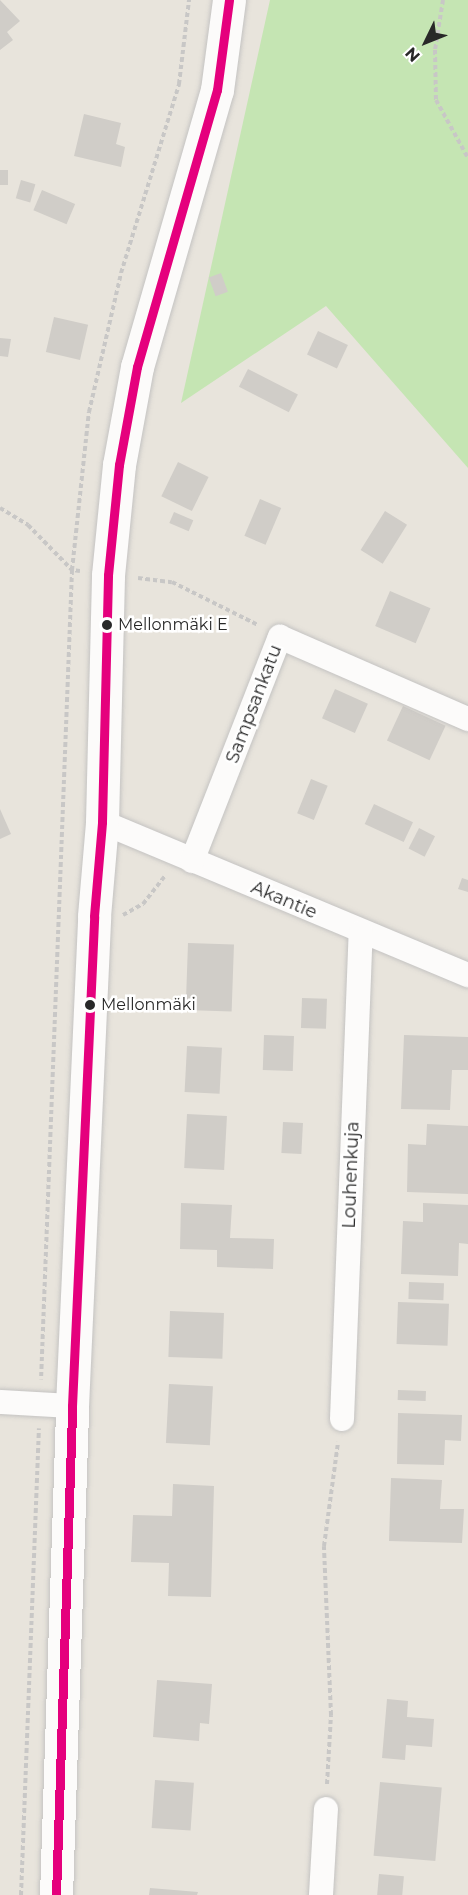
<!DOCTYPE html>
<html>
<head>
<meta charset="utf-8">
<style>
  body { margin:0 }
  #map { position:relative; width:468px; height:1895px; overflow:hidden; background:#e8e4dc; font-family:Montserrat,sans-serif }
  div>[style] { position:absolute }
  .green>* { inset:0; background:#c5e5b3 }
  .building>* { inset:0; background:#d0cdc8; transform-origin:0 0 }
  .path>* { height:4px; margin-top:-2px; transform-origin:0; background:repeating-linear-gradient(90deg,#c8c7c6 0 4.5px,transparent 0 7.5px) }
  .roads { filter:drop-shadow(0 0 2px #c4c3c2) drop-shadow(0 0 2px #c4c3c2) }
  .street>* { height:24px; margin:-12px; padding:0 12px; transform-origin:12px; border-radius:12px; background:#fcfbfa }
  .secondary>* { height:33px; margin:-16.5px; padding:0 16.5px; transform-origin:16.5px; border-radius:16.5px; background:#fcfbfa }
  .bus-1>* { height:9px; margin:-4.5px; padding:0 4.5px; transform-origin:4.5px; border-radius:4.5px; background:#e5007d }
  .dots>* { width:16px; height:16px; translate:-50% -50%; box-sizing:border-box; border:3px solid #fff; border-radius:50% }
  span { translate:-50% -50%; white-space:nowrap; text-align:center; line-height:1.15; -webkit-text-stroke:5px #fff; paint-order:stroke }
  .bus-label { font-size:16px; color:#282828 }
  .left { translate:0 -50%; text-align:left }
  .street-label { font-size:18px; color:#282828 }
  .north { position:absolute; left:396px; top:12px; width:60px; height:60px; -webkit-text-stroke:4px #fff; paint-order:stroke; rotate:227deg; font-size:16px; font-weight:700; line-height:24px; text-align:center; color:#282828 }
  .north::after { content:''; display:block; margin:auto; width:21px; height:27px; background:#282828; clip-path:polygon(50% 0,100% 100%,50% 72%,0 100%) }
</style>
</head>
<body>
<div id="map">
  <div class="green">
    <div style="clip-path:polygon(270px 0,468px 0,468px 468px,326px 306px,181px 403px)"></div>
  </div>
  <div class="building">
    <div style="clip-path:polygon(0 0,20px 21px,7px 32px,13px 40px,0 50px)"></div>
    <div style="clip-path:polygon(84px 114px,121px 123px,116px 144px,125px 147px,121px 167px,74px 156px)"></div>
    <div style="left:8px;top:170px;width:15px;height:8px;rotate:90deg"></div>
    <div style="left:21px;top:180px;width:15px;height:19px;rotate:16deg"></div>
    <div style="left:42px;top:190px;width:36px;height:22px;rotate:23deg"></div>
    <div style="left:221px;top:273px;width:20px;height:13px;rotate:70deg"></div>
    <div style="left:54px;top:317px;width:35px;height:36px;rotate:13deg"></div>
    <div style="left:318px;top:331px;width:33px;height:26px;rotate:25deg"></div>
    <div style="clip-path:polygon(0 338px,11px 339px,8px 357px,0 356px)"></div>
    <div style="left:248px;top:369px;width:56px;height:20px;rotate:27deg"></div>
    <div style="left:178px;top:462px;width:34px;height:38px;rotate:26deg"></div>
    <div style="left:260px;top:499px;width:23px;height:40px;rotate:23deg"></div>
    <div style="left:385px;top:511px;width:26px;height:46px;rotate:32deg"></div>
    <div style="left:174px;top:512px;width:21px;height:12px;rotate:23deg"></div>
    <div style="left:390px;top:591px;width:44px;height:38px;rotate:23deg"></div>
    <div style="left:335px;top:689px;width:36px;height:32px;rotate:24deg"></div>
    <div style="left:403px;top:706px;width:47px;height:38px;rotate:25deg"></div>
    <div style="left:311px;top:779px;width:18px;height:37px;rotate:22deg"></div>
    <div style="left:374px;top:804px;width:43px;height:22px;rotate:25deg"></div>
    <div style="clip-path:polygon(0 809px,11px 834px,0 839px)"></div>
    <div style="left:419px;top:828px;width:18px;height:23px;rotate:27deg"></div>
    <div style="clip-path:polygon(462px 878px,468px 880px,468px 892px,458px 889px)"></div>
    <div style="left:188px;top:943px;width:46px;height:67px;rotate:2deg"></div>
    <div style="left:302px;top:998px;width:25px;height:30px;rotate:2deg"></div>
    <div style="left:264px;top:1035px;width:30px;height:35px;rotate:2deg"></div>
    <div style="clip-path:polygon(404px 1035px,468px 1037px,468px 1070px,452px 1070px,450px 1110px,401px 1109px)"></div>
    <div style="left:187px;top:1046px;width:35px;height:46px;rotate:3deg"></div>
    <div style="left:187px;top:1114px;width:40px;height:54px;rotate:3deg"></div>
    <div style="left:283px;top:1122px;width:20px;height:31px;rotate:3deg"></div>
    <div style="clip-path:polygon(427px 1124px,468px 1126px,468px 1194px,407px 1192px,408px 1144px,426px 1145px)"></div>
    <div style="clip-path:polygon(181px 1203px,232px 1205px,230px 1238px,274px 1239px,273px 1269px,217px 1267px,217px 1250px,180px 1249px)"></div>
    <div style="clip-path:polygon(423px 1203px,468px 1205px,468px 1244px,459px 1243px,458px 1276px,401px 1274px,403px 1221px,423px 1222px)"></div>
    <div style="left:409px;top:1282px;width:35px;height:17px;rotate:2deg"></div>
    <div style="left:398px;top:1302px;width:51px;height:42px;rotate:2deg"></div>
    <div style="left:170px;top:1311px;width:54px;height:46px;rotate:2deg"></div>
    <div style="left:169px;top:1384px;width:44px;height:59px;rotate:3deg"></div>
    <div style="left:398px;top:1390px;width:28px;height:10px;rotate:2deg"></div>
    <div style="clip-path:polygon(398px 1413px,462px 1415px,461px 1441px,445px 1440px,444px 1465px,397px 1464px)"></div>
    <div style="clip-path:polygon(391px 1478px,442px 1480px,440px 1509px,464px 1509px,462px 1543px,389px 1541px)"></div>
    <div style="clip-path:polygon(173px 1484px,214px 1486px,211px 1597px,168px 1596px,169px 1563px,131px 1562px,133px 1515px,172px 1516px)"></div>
    <div style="clip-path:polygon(157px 1680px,212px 1684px,209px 1724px,200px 1723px,199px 1741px,153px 1737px)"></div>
    <div style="clip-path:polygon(387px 1699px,408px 1701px,407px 1717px,434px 1719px,432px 1747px,406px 1745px,405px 1760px,382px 1758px)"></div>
    <div style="left:155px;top:1780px;width:39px;height:48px;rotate:4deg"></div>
    <div style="left:380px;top:1782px;width:62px;height:74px;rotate:5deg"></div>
    <div style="left:379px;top:1874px;width:25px;height:21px;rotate:5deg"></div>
    <div style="clip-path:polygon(150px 1888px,198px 1892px,197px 1895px,149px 1895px)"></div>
  </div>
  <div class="path">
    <div style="left:443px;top:0;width:51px;rotate:99.1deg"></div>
    <div style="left:435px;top:50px;width:50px;rotate:88.9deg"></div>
    <div style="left:436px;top:100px;width:66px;rotate:61.1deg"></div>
    <div style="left:0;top:508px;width:33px;rotate:31deg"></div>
    <div style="left:28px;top:525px;width:63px;rotate:45.6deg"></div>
    <div style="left:72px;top:570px;width:810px;rotate:92.19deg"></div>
    <div style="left:80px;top:571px;width:8px;rotate:-173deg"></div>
    <div style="left:72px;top:570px;width:159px;rotate:-83.9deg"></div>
    <div style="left:89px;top:412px;width:143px;rotate:-77deg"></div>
    <div style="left:121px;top:273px;width:198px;rotate:-72.9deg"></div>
    <div style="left:179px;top:84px;width:85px;rotate:-83.2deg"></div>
    <div style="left:138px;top:578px;width:34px;rotate:7deg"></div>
    <div style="left:172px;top:582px;width:96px;rotate:26.6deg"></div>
    <div style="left:123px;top:915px;width:23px;rotate:-29deg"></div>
    <div style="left:143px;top:904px;width:36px;rotate:-52deg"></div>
    <div style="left:327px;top:1784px;width:69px;rotate:-86.7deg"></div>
    <div style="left:331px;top:1715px;width:169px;rotate:-92.4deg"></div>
    <div style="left:324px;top:1546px;width:105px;rotate:-82.3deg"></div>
    <div style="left:21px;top:1895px;width:467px;rotate:-87.8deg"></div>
  </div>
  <div class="roads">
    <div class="street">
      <div style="left:102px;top:822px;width:397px;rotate:22.7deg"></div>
      <div style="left:192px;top:861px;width:241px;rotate:-68.6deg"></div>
      <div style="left:280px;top:637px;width:205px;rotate:23.6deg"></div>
      <div style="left:0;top:1402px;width:72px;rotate:3.2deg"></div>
      <div style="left:342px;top:1419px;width:487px;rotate:-87.8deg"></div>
      <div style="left:321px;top:1895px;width:86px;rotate:-86.7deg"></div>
    </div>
    <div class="secondary">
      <div style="left:56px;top:1895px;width:489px;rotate:-88.1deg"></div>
      <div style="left:72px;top:1406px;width:490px;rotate:-87.4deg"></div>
      <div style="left:94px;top:916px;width:94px;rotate:-85.1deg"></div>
      <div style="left:102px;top:822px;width:247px;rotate:-88.6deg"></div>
      <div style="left:108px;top:575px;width:111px;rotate:-84.3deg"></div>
      <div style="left:119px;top:465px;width:100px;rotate:-79.6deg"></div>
      <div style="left:137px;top:367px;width:288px;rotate:-73.9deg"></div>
      <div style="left:217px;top:90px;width:91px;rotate:-82.4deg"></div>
    </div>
  </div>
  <div class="bus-1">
    <div style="left:56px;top:1895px;width:489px;rotate:-88.1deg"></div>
    <div style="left:72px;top:1406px;width:490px;rotate:-87.4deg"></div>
    <div style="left:94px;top:916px;width:94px;rotate:-85.1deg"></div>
    <div style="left:102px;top:822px;width:247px;rotate:-88.6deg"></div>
    <div style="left:108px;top:575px;width:111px;rotate:-84.3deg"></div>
    <div style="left:119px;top:465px;width:100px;rotate:-79.6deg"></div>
    <div style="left:137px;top:367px;width:288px;rotate:-73.9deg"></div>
    <div style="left:217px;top:90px;width:91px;rotate:-82.4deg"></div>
  </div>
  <div class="dots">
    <div style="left:107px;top:625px;background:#282828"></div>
    <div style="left:90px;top:1005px;background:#282828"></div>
  </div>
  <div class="bus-label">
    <span class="left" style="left:118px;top:625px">Mellonmäki E</span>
    <span class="left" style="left:101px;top:1005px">Mellonmäki</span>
  </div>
  <div class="street-label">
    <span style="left:254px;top:704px;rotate:-69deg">Sampsankatu</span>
    <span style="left:284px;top:900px;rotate:23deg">Akantie</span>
    <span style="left:351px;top:1175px;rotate:-88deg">Louhenkuja</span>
  </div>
  <div class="north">N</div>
</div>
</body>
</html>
